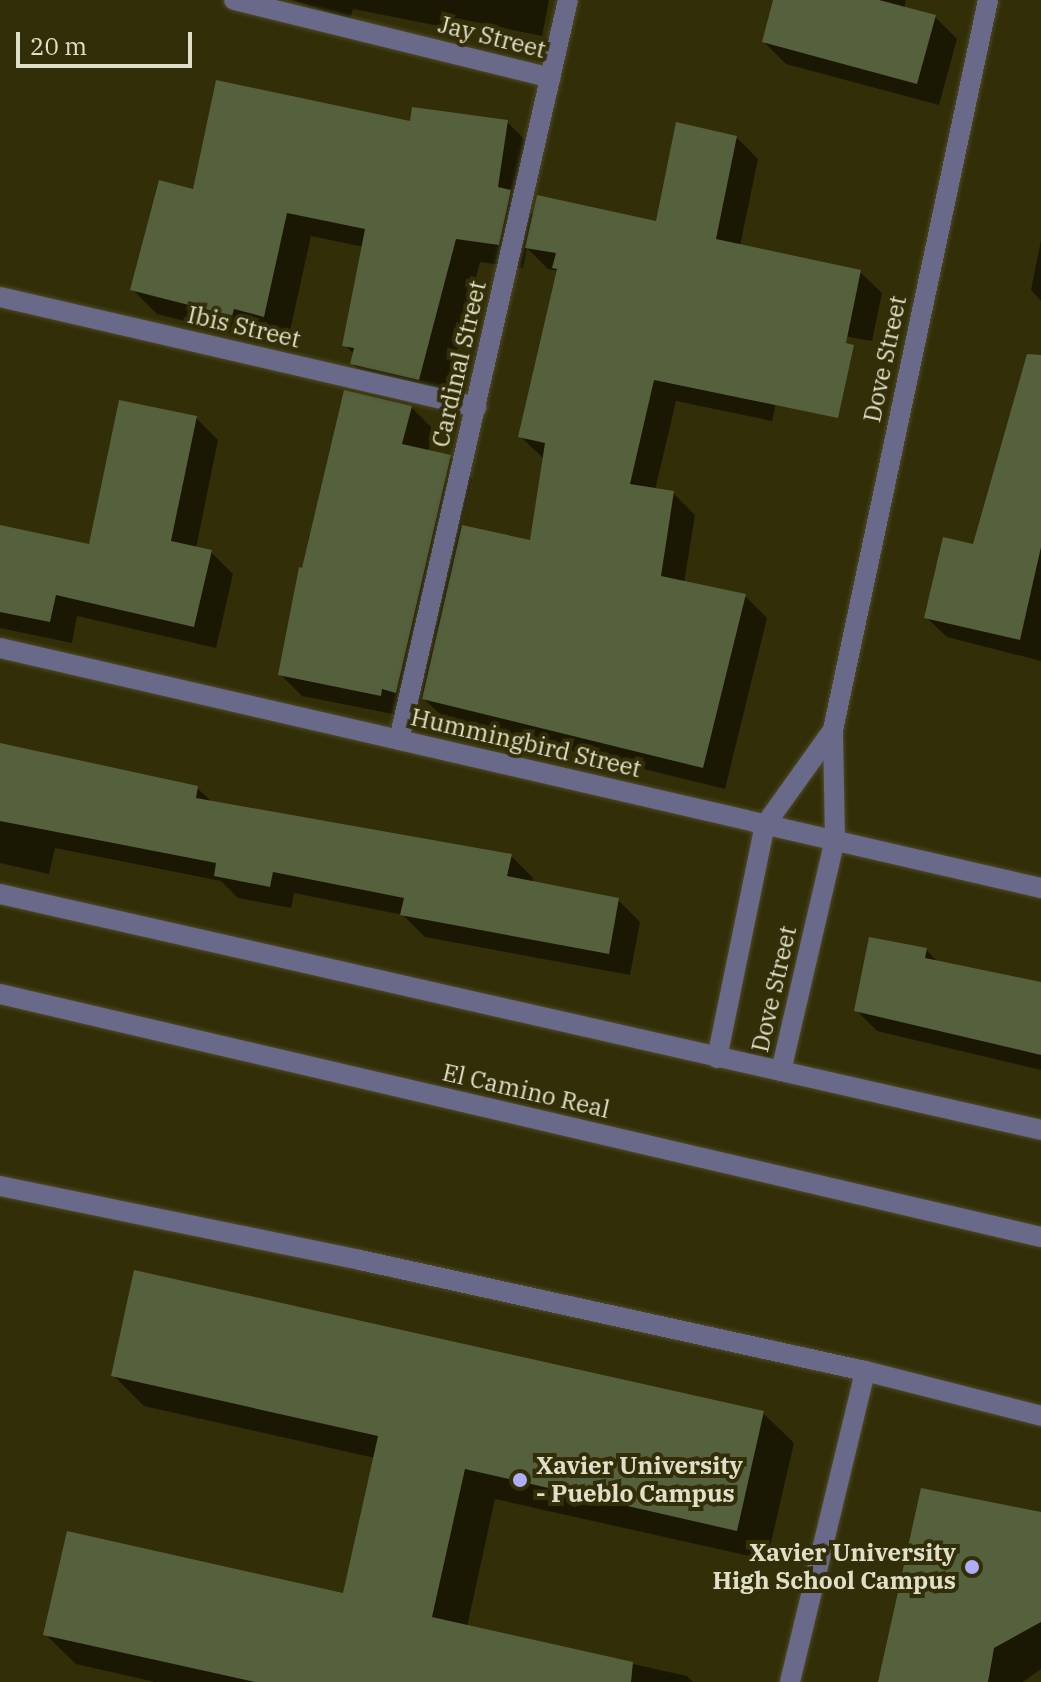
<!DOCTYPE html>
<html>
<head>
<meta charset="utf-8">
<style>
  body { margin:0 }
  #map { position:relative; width:1041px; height:1682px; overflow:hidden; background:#322e07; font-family:"IBM Plex Serif",serif }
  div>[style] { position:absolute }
  .shadow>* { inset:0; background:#0007 }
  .building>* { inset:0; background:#55603d }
  .roads { filter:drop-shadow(0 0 2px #4e4a26) drop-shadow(0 0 2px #4e4a26) }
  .minor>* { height:20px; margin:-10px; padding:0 10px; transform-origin:10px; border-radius:10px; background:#69698a }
  .dots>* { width:22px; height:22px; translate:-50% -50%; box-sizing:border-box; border:4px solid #322e07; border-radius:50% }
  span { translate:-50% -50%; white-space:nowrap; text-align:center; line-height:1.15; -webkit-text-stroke:8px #322e07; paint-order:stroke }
  .street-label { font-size:24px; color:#e0dfca }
  .poi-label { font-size:24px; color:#e0dfca; font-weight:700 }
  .left { translate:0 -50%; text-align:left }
  .right { translate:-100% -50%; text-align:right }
  .scale { position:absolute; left:16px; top:32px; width:176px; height:36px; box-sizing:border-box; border:4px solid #e0dfca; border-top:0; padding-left:10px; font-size:24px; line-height:28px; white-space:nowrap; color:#e0dfca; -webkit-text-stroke:6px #322e07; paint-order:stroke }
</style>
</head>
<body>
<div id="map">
  <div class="shadow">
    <div style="clip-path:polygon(291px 0,549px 0,542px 36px,456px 18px,454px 29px,353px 9px,350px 19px)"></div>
    <div style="clip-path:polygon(775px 0,906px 0,904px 9px,935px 17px,957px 39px,939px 105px,786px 64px,764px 42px)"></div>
    <div style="clip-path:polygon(507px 122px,531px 146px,523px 205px,534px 216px,657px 223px,736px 137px,758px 159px,740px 246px,860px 272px,882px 293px,872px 341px,793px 327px,772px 421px,676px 401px,655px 490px,673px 493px,695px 515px,684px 583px,745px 596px,767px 618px,725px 789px,446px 720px,422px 697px,418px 714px,404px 710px,403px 716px,302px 696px,280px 674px,304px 570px,411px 407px,433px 429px,428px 452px,450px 457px,472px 479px,461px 526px,531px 542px,544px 459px,520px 436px,559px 271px,548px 269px,527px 248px,523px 268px,480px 262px,443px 404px,376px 388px,352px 364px,354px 354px,345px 345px,364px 247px,311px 236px,288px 340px,258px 333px,256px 339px,157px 314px,133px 290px,194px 191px,412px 124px)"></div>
    <div style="clip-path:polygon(1041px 240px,1041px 301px,1031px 290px)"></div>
    <div style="clip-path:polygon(196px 418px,218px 440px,196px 548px,211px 552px,233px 574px,216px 648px,77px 616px,72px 643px,0 628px,0 527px,90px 546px)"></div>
    <div style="clip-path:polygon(1041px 446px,1041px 661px,947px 637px,926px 617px)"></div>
    <div style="clip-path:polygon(0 744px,197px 788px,213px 803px,511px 856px,533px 878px,532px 883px,618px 900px,640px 922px,630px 975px,425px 937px,403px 915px,294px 893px,291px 908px,238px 898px,221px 881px,55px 848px,49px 874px,0 863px)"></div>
    <div style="clip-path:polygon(926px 950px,939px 963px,1041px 984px,1041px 1070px,877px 1031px,857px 1011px)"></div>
    <div style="clip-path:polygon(113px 1375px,763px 1413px,794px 1443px,767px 1560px,495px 1499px,467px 1627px,687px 1676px,693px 1682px,155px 1682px,76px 1664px,45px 1634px,345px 1595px,375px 1458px,144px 1406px)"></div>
    <div style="clip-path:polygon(1041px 1514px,1041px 1669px,1023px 1682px,880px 1682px)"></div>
  </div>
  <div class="building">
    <div style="clip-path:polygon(773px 0,879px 0,936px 15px,917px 84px,762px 42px)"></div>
    <div style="clip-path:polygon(216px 80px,410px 121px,412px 107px,508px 120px,498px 187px,511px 190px,499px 245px,456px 239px,419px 380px,350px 364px,354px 348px,342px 346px,365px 229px,287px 213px,264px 317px,234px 309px,232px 316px,130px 290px,159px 180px,193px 189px)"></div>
    <div style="clip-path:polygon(676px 122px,737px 136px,716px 239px,861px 270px,846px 343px,854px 345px,838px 418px,654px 380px,630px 484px,674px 491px,661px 576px,746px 594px,703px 768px,422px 699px,462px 525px,530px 540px,545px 443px,518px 437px,557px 269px,552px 268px,556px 253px,525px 248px,537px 195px,656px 221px)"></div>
    <div style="clip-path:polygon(1027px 354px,1041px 355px,1041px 547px,1020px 640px,924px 618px,943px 537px,973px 544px)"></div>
    <div style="clip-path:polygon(344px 390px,412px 406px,402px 444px,451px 455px,396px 693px,382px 689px,381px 696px,278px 675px,299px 567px,302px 568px)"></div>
    <div style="clip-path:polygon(119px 400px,197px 416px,171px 541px,212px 550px,194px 627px,56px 595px,50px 622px,0 612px,0 525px,89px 544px)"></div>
    <div style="clip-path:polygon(0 743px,198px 786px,196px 798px,512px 854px,507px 876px,619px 898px,609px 954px,400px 915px,404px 898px,273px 872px,270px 887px,214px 876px,216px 863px,0 821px)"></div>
    <div style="clip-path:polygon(869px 937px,927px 948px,925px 958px,1041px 982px,1041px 1055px,854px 1011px)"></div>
    <div style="clip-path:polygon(134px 1270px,764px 1411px,737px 1531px,465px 1469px,432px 1617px,633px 1662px,631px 1682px,255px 1682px,43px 1635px,67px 1531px,343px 1593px,378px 1436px,111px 1376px)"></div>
    <div style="clip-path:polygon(921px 1488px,1041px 1512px,1041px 1622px,994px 1648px,988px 1682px,878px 1682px)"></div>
  </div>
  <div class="roads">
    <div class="minor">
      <div style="left:234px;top:0;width:326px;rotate:13.8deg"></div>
      <div style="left:0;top:297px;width:489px;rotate:13deg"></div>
      <div style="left:0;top:648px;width:1068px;rotate:12.98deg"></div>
      <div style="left:399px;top:740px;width:759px;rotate:-77.14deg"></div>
      <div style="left:0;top:894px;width:1067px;rotate:12.77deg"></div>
      <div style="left:0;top:994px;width:1069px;rotate:13.14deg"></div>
      <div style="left:717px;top:1058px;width:238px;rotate:-78.4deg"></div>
      <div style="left:765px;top:825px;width:117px;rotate:-54.4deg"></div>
      <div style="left:781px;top:1071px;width:238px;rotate:-76.9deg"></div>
      <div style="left:835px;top:839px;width:109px;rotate:-91.1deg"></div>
      <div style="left:833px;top:730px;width:746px;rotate:-78.01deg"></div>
      <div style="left:0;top:1186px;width:368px;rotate:11.6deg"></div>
      <div style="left:360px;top:1260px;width:517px;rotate:12.4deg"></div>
      <div style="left:790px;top:1682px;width:320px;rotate:-76.4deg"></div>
      <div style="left:865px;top:1371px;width:182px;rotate:14.3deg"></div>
    </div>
  </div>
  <div class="dots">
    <div style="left:520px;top:1480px;background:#aeaefa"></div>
    <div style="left:972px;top:1567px;background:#aeaefa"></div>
  </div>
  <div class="street-label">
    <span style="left:492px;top:37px;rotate:14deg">Jay Street</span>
    <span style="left:244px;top:327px;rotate:13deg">Ibis Street</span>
    <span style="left:885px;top:359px;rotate:-78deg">Dove Street</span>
    <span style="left:459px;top:364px;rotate:-77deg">Cardinal Street</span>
    <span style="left:526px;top:743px;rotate:13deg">Hummingbird Street</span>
    <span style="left:774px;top:989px;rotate:-77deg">Dove Street</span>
    <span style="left:526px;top:1091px;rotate:13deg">El Camino Real</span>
  </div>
  <div class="poi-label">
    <span class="left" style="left:536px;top:1480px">Xavier University<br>- Pueblo Campus</span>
    <span class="right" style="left:956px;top:1567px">Xavier University<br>High School Campus</span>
  </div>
  <div class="scale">20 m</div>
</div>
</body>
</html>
